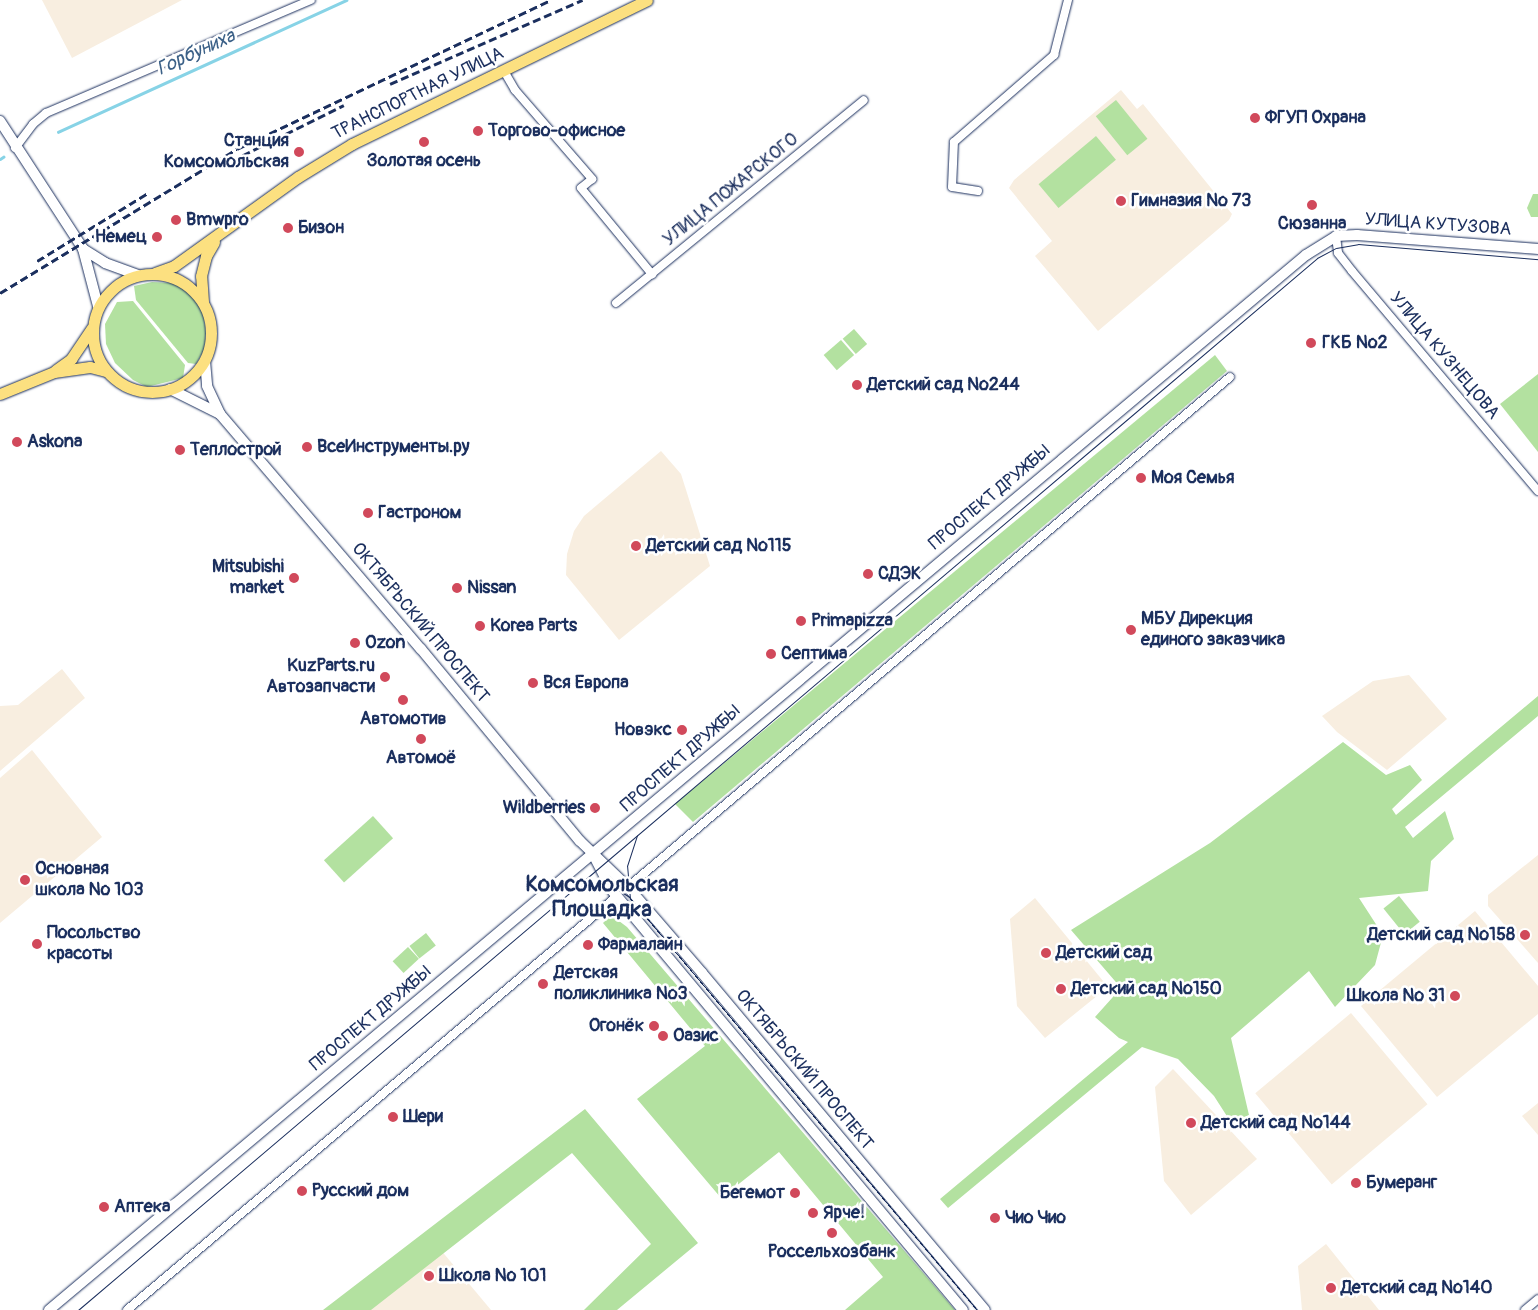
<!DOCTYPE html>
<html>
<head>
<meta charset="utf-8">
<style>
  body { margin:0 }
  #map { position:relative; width:1538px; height:1310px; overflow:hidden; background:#fff; font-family:Pangolin,sans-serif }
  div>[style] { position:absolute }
  .built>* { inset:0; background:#f8eee0; transform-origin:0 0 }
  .green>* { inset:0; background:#b3e1a0; transform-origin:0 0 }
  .stream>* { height:2.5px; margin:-1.25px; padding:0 1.25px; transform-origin:1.25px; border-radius:1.25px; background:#87d3e6 }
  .roads { filter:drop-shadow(0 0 1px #1b2f5e) drop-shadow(0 0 1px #1b2f5e) }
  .street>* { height:8px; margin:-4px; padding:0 4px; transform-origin:4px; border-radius:4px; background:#fff }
  .secondary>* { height:10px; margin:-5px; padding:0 5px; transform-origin:5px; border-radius:5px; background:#fff }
  .primary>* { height:11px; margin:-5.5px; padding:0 5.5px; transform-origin:5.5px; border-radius:5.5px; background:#fce080 }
  .primary>.ring { margin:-5.5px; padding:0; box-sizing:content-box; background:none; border:11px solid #fce080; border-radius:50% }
  .tram>* { height:1px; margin:-0.5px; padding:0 0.5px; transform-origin:0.5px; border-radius:0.5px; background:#1b2f5e }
  .rail>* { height:2.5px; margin-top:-1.25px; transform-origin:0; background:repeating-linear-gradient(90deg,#1b2f5e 0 8px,transparent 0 12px) }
  .dots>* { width:14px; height:14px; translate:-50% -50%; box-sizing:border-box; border:2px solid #fff; border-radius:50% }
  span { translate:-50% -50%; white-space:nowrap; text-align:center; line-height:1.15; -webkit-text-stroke:5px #fff; paint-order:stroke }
  .street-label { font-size:18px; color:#1b2f5e }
  .poi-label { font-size:18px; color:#1b2f5e; font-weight:700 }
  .left { translate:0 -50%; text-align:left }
  .right { translate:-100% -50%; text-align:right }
  .water-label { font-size:19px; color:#3b6087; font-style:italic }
  .district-label { font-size:22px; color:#1b2f5e; font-weight:700 }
</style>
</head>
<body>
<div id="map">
  <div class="built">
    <div style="clip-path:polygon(42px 0,182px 0,72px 58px)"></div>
    <div style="clip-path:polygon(1121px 90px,1137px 109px,1143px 104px,1232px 214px,1229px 220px,1098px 331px,1035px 256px,1052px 241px,1009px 188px,1014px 180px)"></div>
    <div style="clip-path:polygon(661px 451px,681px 474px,710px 566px,619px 640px,566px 575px,567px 554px,574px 531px,584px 516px)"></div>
    <div style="clip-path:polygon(62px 669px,85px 698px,0 771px,0 706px,18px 705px)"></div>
    <div style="clip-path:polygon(1409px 675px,1447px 719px,1387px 770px,1337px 732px,1322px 716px,1373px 681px)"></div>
    <div style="clip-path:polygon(32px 750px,102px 837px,0 923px,0 778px)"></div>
    <div style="clip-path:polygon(1538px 855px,1538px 963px,1488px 906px,1488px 895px)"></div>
    <div style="clip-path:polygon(1035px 898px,1108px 987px,1045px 1038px,1017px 1006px,1010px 919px)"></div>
    <div style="clip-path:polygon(1475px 911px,1538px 986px,1538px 1014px,1437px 1097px,1361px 1006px)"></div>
    <div style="left:1351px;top:1013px;width:119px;height:125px;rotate:50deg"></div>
    <div style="clip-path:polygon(1173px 1069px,1257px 1159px,1191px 1215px,1164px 1181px,1155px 1087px)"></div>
    <div style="clip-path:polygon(1538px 1103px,1538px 1135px,1522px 1116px)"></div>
    <div style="clip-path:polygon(435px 1243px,491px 1310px,354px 1310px)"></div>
    <div style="clip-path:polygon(1326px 1244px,1379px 1310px,1302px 1310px,1298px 1266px)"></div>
  </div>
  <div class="green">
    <div style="left:1116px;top:100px;width:50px;height:26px;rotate:51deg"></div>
    <div style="left:1096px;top:136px;width:31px;height:75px;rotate:50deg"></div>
    <div style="clip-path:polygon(1533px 194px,1538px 194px,1538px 217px,1531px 217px,1527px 208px)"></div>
    <div style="clip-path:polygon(152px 282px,173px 283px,192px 295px,203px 313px,206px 333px,204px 350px,196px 364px,188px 363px,136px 300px,134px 286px)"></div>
    <div style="clip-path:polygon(133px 301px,185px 365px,183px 378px,147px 387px,133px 380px,115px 363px,106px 344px,105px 324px,117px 302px)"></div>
    <div style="left:854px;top:329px;width:20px;height:15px;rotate:49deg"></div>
    <div style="left:841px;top:340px;width:20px;height:23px;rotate:49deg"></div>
    <div style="clip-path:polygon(1215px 355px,1227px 371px,693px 822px,675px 804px)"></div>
    <div style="clip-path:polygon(1538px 374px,1538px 452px,1500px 404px)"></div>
    <div style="clip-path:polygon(1538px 696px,1538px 716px,1405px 827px,1413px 838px,1445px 811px,1454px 839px,1431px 861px,1428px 891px,1359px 898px,1383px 935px,1375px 965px,1335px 1007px,1309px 971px,1231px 1038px,1249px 1115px,1232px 1124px,1214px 1096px,1178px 1059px,1142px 1047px,948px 1208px,940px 1199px,1128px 1042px,1119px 1038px,1095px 1017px,1121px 988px,1071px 930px,1210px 843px,1343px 742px,1386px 775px,1410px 765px,1422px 780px,1392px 809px,1396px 815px)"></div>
    <div style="left:373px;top:816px;width:30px;height:66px;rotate:48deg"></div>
    <div style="left:1399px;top:896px;width:33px;height:20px;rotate:51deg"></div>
    <div style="clip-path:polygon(611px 915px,627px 927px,955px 1310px,845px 1310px,883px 1277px,779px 1152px,721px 1198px,637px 1099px,705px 1046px,603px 923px)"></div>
    <div style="left:426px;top:933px;width:16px;height:21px;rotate:52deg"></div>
    <div style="left:408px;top:947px;width:16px;height:21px;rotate:47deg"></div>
    <div style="clip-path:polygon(585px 1109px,698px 1243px,617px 1310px,584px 1310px,651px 1244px,572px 1153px,371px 1310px,323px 1310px)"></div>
  </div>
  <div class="stream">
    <div style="left:58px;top:132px;width:317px;rotate:-24.6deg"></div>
    <div style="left:0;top:159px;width:4px;rotate:-34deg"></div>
  </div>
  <div class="roads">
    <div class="street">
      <div style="left:504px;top:71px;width:22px;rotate:60deg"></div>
      <div style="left:515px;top:90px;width:118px;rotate:49.1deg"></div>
      <div style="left:592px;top:179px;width:14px;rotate:141deg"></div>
      <div style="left:581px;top:188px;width:112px;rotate:50.5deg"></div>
      <div style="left:15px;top:148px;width:30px;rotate:-53deg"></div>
      <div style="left:33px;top:124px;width:17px;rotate:-40deg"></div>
      <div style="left:46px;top:113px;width:288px;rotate:-23.1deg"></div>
      <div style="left:978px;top:191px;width:26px;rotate:-171deg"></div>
      <div style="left:952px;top:187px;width:45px;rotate:-87.5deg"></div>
      <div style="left:954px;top:142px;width:133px;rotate:-41deg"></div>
      <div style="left:1054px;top:55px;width:57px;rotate:-75.7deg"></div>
      <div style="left:1336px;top:236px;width:17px;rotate:83deg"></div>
      <div style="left:1338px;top:253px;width:23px;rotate:52deg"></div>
      <div style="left:1352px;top:271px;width:288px;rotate:49.8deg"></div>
      <div style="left:616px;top:303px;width:320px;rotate:-39.3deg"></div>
      <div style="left:628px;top:887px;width:789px;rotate:-40.27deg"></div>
      <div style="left:127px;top:1310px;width:641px;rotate:-40.19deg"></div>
      <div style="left:1525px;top:1310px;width:17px;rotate:-40deg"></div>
    </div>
    <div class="secondary">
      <div style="left:0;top:121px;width:153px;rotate:57deg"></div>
      <div style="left:83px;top:249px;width:59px;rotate:75.3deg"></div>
      <div style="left:83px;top:249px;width:26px;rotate:32deg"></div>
      <div style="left:105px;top:263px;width:35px;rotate:20deg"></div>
      <div style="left:205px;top:361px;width:25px;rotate:85deg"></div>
      <div style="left:207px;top:386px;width:31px;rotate:65deg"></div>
      <div style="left:220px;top:414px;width:309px;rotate:49.5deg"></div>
      <div style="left:421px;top:649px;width:249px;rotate:50.4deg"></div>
      <div style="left:580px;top:841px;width:65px;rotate:43.8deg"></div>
      <div style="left:627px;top:886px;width:115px;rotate:49.2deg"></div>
      <div style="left:702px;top:973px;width:440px;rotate:50deg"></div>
      <div style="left:170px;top:389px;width:56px;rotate:26.6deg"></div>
      <div style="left:594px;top:856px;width:36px;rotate:63deg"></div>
      <div style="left:610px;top:888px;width:550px;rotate:50.09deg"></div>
      <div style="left:49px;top:1310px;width:1641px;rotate:-40.01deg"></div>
      <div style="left:1306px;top:255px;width:36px;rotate:-32deg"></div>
      <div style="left:1336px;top:236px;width:21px;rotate:-3deg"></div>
      <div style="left:1357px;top:235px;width:182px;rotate:4.4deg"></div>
    </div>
    <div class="primary">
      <div style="left:155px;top:273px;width:20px;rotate:-20deg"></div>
      <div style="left:174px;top:266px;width:153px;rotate:-35.7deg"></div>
      <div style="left:298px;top:177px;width:63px;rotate:-31.4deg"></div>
      <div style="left:352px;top:144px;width:328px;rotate:-26deg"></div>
      <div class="ring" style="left:93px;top:274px;width:107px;height:107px"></div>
      <div style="left:203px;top:302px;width:26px;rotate:-94deg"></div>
      <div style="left:201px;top:276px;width:21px;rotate:-76deg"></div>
      <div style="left:206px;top:256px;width:16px;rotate:-60deg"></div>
      <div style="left:56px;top:370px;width:19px;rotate:-36deg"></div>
      <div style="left:71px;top:359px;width:37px;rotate:-56deg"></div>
      <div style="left:0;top:394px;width:58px;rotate:-22.2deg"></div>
      <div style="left:54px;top:372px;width:36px;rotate:-8deg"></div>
      <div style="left:90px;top:367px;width:16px;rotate:14deg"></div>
    </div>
  </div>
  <div class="tram">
    <div style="left:581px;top:886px;width:26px;rotate:-7deg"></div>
    <div style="left:607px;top:883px;width:26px;rotate:32deg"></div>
    <div style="left:629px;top:897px;width:540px;rotate:49.88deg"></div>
    <div style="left:630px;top:899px;width:33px;rotate:-95deg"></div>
    <div style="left:627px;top:866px;width:32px;rotate:-72deg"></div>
    <div style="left:78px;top:1310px;width:1625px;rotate:-40.33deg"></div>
    <div style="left:1317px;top:258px;width:21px;rotate:-28deg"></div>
    <div style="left:1336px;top:248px;width:22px;rotate:-10deg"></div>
    <div style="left:1358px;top:244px;width:181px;rotate:4.8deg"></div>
  </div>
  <div class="rail">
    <div style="left:390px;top:84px;width:210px;rotate:-23.6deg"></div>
    <div style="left:221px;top:166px;width:137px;rotate:-26.4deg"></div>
    <div style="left:37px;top:261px;width:130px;rotate:-31.5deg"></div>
    <div style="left:0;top:293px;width:277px;rotate:-31.3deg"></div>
    <div style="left:237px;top:149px;width:348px;rotate:-25.4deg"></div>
  </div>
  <div class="dots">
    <div style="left:1255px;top:118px;background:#d1495b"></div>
    <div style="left:478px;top:131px;background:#d1495b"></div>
    <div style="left:424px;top:142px;background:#d1495b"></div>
    <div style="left:299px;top:152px;background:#d1495b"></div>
    <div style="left:1121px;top:201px;background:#d1495b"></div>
    <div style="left:1312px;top:205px;background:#d1495b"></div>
    <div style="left:176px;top:220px;background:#d1495b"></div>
    <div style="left:288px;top:228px;background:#d1495b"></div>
    <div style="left:157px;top:237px;background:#d1495b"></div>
    <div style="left:1311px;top:343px;background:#d1495b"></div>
    <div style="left:857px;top:385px;background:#d1495b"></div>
    <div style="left:17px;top:442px;background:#d1495b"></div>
    <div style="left:307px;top:447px;background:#d1495b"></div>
    <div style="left:180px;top:450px;background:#d1495b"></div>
    <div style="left:1141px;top:478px;background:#d1495b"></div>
    <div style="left:368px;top:513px;background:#d1495b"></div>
    <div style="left:636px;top:546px;background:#d1495b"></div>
    <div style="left:868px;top:574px;background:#d1495b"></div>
    <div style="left:294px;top:578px;background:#d1495b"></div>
    <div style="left:457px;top:588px;background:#d1495b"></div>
    <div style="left:801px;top:621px;background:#d1495b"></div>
    <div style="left:480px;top:626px;background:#d1495b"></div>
    <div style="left:1131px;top:630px;background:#d1495b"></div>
    <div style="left:355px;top:643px;background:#d1495b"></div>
    <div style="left:771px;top:654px;background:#d1495b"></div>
    <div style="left:385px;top:677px;background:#d1495b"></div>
    <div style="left:533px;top:683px;background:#d1495b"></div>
    <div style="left:403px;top:700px;background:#d1495b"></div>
    <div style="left:682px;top:730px;background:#d1495b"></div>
    <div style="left:421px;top:739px;background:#d1495b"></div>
    <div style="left:595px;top:808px;background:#d1495b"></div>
    <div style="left:25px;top:880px;background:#d1495b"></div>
    <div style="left:1525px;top:935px;background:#d1495b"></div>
    <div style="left:37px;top:944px;background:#d1495b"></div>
    <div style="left:588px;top:945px;background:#d1495b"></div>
    <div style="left:1046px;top:953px;background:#d1495b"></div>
    <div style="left:543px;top:984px;background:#d1495b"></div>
    <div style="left:1061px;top:989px;background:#d1495b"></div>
    <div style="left:1455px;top:996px;background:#d1495b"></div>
    <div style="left:654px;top:1026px;background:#d1495b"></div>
    <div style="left:663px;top:1036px;background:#d1495b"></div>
    <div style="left:393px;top:1117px;background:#d1495b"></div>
    <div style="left:1191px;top:1123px;background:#d1495b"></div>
    <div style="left:1356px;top:1183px;background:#d1495b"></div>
    <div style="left:302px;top:1191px;background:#d1495b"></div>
    <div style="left:795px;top:1193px;background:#d1495b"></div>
    <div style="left:104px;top:1207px;background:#d1495b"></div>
    <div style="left:813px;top:1213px;background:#d1495b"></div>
    <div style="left:995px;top:1218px;background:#d1495b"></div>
    <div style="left:832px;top:1233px;background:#d1495b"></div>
    <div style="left:429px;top:1276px;background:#d1495b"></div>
    <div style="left:1331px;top:1288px;background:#d1495b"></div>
  </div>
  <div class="street-label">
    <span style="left:418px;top:94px;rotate:-26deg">ТРАНСПОРТНАЯ УЛИЦА</span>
    <span style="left:731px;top:190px;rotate:-39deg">УЛИЦА ПОЖАРСКОГО</span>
    <span style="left:1438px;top:225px;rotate:4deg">УЛИЦА КУТУЗОВА</span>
    <span style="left:1444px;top:356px;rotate:50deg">УЛИЦА КУЗНЕЦОВА</span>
    <span style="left:990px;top:498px;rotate:-40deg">ПРОСПЕКТ ДРУЖБЫ</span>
    <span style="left:420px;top:623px;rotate:50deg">ОКТЯБРЬСКИЙ ПРОСПЕКТ</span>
    <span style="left:681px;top:759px;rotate:-41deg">ПРОСПЕКТ ДРУЖБЫ</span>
    <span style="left:371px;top:1019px;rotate:-40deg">ПРОСПЕКТ ДРУЖБЫ</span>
    <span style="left:804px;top:1070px;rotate:50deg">ОКТЯБРЬСКИЙ ПРОСПЕКТ</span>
  </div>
  <div class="poi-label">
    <span class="left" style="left:1265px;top:118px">ФГУП Охрана</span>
    <span class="left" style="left:488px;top:131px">Торгово-офисное</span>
    <span class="right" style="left:289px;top:152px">Станция<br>Комсомольская</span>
    <span style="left:424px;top:161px">Золотая осень</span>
    <span class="left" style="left:1131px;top:201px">Гимназия № 73</span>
    <span class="left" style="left:186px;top:220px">Bmwpro</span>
    <span style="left:1312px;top:224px">Сюзанна</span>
    <span class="left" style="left:298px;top:228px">Бизон</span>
    <span class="right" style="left:147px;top:237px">Немец</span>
    <span class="left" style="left:1322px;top:343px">ГКБ №2</span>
    <span class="left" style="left:867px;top:385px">Детский сад №244</span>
    <span class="left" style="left:27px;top:442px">Askona</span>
    <span class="left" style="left:317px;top:447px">ВсеИнструменты.ру</span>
    <span class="left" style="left:190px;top:450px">Теплострой</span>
    <span class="left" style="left:1151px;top:478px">Моя Семья</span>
    <span class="left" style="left:378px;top:513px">Гастроном</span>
    <span class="left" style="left:646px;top:546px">Детский сад №115</span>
    <span class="right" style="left:284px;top:578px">Mitsubishi<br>market</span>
    <span class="left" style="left:878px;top:574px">СДЭК</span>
    <span class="left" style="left:467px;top:588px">Nissan</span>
    <span class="left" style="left:1141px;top:630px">МБУ Дирекция<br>единого заказчика</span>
    <span class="left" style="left:811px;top:621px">Primapizza</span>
    <span class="left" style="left:490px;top:626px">Korea Parts</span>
    <span class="left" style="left:365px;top:643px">Ozon</span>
    <span class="left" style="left:781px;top:654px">Септима</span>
    <span class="right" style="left:375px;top:677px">KuzParts.ru<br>Автозапчасти</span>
    <span class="left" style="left:543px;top:683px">Вся Европа</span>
    <span style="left:403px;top:719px">Автомотив</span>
    <span class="right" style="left:672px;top:730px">Новэкс</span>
    <span style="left:421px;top:758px">Автомоё</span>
    <span class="right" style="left:585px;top:808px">Wildberries</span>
    <span class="left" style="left:35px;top:880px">Основная<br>школа № 103</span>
    <span class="left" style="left:47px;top:944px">Посольство<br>красоты</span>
    <span class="right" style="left:1515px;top:935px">Детский сад №158</span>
    <span class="left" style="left:598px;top:945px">Фармалайн</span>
    <span class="left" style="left:1056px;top:953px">Детский сад</span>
    <span class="left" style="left:554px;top:984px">Детская<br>поликлиника №3</span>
    <span class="left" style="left:1071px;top:989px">Детский сад №150</span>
    <span class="right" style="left:1445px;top:996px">Школа № 31</span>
    <span class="right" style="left:644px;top:1026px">Огонёк</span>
    <span class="left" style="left:673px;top:1036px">Оазис</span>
    <span class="left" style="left:403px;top:1117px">Шери</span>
    <span class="left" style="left:1201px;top:1123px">Детский сад №144</span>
    <span class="left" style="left:1366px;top:1183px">Бумеранг</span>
    <span class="left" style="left:312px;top:1191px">Русский дом</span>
    <span class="right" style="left:785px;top:1193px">Бегемот</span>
    <span class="left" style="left:114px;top:1207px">Аптека</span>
    <span class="left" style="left:823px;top:1213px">Ярче!</span>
    <span class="left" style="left:1005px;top:1218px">Чио Чио</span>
    <span style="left:832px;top:1252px">Россельхозбанк</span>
    <span class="left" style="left:439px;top:1276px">Школа № 101</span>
    <span class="left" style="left:1341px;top:1288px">Детский сад №140</span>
  </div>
  <div class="water-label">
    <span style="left:196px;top:53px;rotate:-25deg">Горбуниха</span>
  </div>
  <div class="district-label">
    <span style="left:602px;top:897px">Комсомольская<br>Площадка</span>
  </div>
</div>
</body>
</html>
